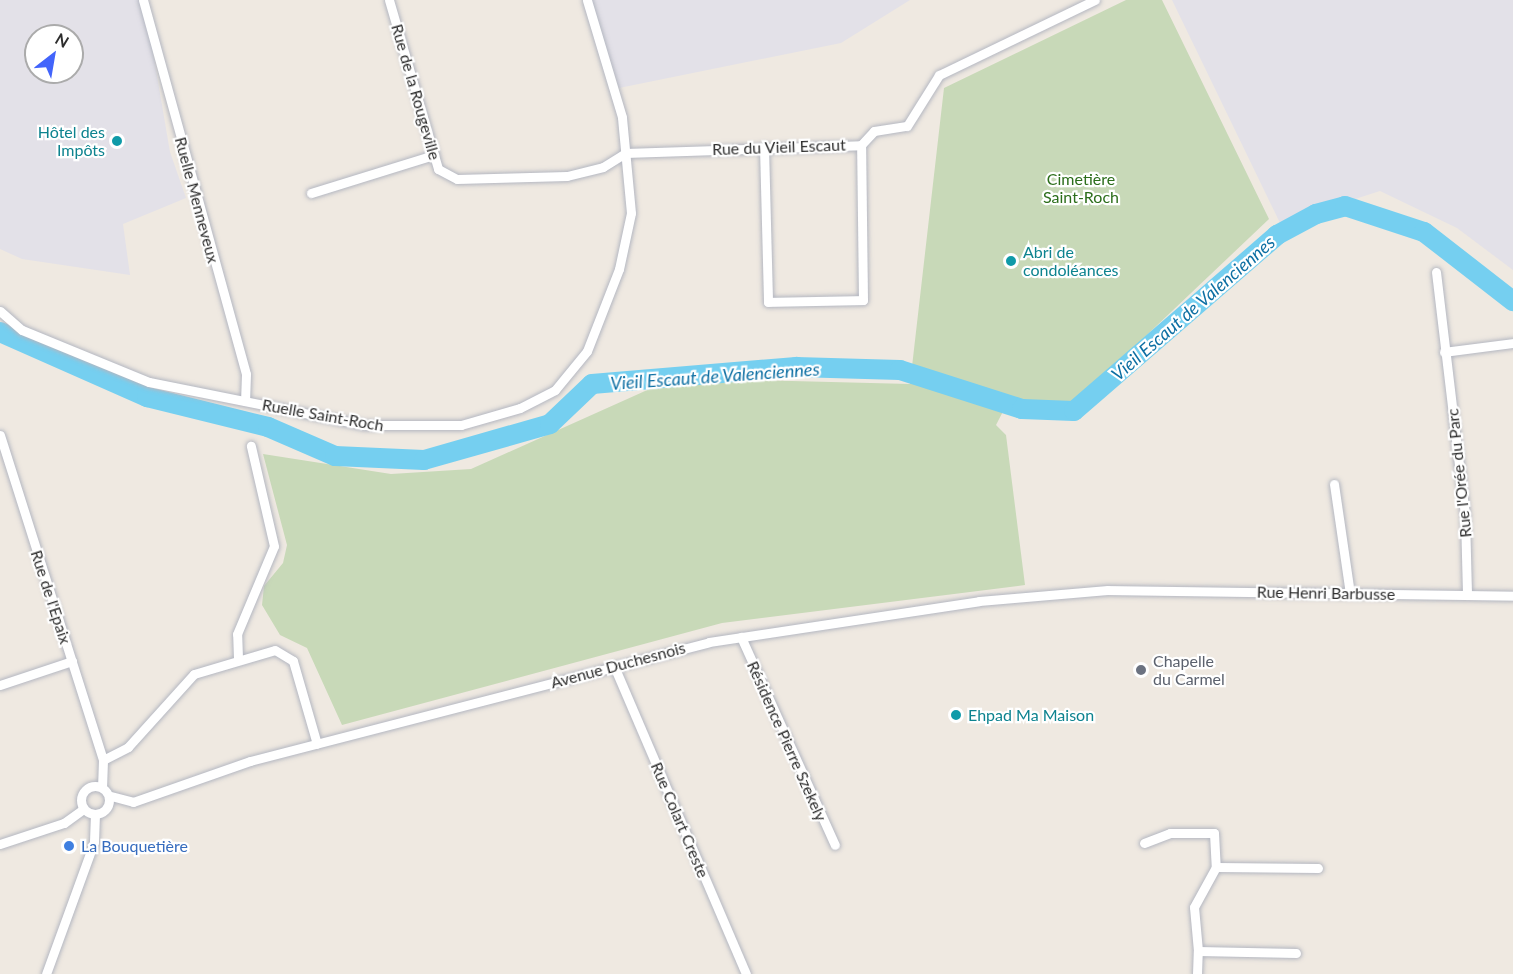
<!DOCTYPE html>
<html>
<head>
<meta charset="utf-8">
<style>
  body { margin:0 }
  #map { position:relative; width:1513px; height:974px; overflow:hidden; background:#efe9e1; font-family:Lato,sans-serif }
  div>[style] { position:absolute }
  .industrial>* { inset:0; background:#e3e1e8 }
  .cemetery>* { inset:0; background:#c8d9b8 }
  .river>* { height:20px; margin:-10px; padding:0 10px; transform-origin:10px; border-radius:10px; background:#75cff0 }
  .roads { filter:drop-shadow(0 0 2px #b4b7c1) drop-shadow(0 0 2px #b4b7c1) }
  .street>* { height:9px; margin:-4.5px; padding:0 4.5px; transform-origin:4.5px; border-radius:4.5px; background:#fff }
  .street>.ring { margin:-4.5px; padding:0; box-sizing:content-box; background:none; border:9px solid #fff; border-radius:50% }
  .dots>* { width:16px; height:16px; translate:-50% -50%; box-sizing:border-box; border:3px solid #fff; border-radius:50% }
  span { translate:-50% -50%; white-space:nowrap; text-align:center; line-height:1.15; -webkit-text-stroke:4.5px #fff; paint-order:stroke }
  .street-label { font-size:16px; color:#2e2e2e }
  .culture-label { font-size:16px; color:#0d838f }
  .right { translate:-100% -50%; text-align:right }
  .left { translate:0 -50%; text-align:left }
  .park-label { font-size:16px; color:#2c6e1b }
  .worship-label { font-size:16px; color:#5b616d }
  .shop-label { font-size:16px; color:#366cbe }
  .water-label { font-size:18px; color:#0d6fa3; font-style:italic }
  .north { position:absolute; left:24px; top:24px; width:60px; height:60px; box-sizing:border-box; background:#fff; border:2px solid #ababab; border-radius:50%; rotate:31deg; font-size:16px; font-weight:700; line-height:24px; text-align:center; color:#2e2e2e }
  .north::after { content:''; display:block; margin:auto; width:21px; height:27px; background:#4264fb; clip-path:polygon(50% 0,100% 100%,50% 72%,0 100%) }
</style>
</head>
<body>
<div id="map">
  <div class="industrial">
    <div style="clip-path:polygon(evenodd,0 0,144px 0,170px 152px,186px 198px,123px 224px,130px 275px,22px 259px,0 249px,0 0,36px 36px,72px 36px,72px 72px,36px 72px,36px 36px)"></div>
    <div style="clip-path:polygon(589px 0,910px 0,841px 43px,619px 88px)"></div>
    <div style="clip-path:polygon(1172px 0,1513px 0,1513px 270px,1457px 228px,1380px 191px,1280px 223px)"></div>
  </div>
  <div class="cemetery">
    <div style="clip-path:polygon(1126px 0,1162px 0,1269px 219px,1072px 406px,1010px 398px,996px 425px,1006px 435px,1025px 585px,722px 623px,342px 725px,307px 648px,280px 635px,262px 605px,264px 586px,283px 563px,287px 545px,263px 454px,391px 474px,471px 469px,654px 387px,757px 380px,910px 384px,944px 88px)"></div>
  </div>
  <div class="river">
    <div style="left:0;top:332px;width:161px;rotate:23.9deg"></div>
    <div style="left:147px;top:397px;width:125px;rotate:13.9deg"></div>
    <div style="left:268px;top:427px;width:73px;rotate:23.4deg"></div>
    <div style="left:335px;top:456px;width:89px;rotate:2.6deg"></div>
    <div style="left:424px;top:460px;width:131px;rotate:-15.9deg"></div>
    <div style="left:550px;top:424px;width:58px;rotate:-43.6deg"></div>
    <div style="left:592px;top:384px;width:205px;rotate:-4.8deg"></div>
    <div style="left:796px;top:367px;width:104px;rotate:1.7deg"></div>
    <div style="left:900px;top:370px;width:128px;rotate:17.7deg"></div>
    <div style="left:1022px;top:409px;width:52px;rotate:2.2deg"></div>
    <div style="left:1074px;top:411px;width:269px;rotate:-40.9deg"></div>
    <div style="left:1277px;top:235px;width:44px;rotate:-28.3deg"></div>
    <div style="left:1316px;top:214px;width:30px;rotate:-15deg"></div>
    <div style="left:1345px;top:206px;width:83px;rotate:18.2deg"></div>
    <div style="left:1424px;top:232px;width:113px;rotate:37.8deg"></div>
  </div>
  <div class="roads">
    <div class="street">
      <div style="left:143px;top:0;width:388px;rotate:74.6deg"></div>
      <div style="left:246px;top:374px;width:27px;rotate:92deg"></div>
      <div style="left:389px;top:0;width:176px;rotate:73.8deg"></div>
      <div style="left:438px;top:169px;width:21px;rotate:28deg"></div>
      <div style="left:457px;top:179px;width:110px;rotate:-1.6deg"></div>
      <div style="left:567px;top:176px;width:37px;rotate:-14deg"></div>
      <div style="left:603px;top:167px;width:26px;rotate:-32deg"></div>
      <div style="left:625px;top:153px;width:236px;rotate:-1.9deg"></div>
      <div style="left:861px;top:145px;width:19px;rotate:-47deg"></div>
      <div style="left:874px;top:131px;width:33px;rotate:-9deg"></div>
      <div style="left:907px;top:126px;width:60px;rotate:-57.9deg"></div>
      <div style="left:939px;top:75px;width:173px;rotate:-25.7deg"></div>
      <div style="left:764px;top:147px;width:155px;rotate:88.5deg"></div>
      <div style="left:768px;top:302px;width:95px;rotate:-1.2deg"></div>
      <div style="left:863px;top:300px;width:155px;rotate:-90.7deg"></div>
      <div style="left:311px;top:193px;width:129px;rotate:-17.2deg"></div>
      <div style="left:1436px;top:272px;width:247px;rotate:83.2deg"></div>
      <div style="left:1465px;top:517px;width:78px;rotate:88.5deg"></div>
      <div style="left:0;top:311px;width:29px;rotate:41deg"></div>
      <div style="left:22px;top:330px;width:137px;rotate:22.3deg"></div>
      <div style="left:149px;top:382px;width:220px;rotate:11.3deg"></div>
      <div style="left:365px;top:425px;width:96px"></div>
      <div style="left:461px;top:425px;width:61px;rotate:-16.1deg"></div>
      <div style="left:520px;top:408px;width:39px;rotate:-27deg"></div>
      <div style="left:555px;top:390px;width:50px;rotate:-50.6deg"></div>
      <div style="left:587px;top:351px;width:88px;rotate:-68.7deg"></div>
      <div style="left:619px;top:269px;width:57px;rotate:-77.9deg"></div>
      <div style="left:631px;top:213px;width:96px;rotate:-95.4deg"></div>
      <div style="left:622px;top:117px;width:122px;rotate:-106.7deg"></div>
      <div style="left:1444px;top:352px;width:70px;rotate:-7.4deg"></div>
      <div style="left:0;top:435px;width:341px;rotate:72.4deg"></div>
      <div style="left:103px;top:760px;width:25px;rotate:92deg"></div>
      <div style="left:1334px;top:484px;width:111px;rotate:81.7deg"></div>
      <div style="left:741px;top:637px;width:228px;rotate:65.7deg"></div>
      <div style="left:238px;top:658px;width:24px;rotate:-92deg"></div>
      <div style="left:237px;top:634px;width:95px;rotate:-67.2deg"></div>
      <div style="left:274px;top:546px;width:103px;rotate:-103deg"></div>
      <div style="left:614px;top:666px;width:335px;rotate:66.8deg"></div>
      <div style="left:0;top:685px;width:76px;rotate:-18.4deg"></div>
      <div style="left:103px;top:760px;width:28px;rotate:-27deg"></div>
      <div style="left:128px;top:747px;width:98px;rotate:-47.9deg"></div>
      <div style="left:194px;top:674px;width:84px;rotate:-16.5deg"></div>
      <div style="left:275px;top:650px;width:21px;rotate:31deg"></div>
      <div style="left:293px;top:661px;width:86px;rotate:73.9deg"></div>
      <div class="ring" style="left:81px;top:786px;width:19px;height:19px"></div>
      <div style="left:111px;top:796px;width:23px;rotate:15deg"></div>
      <div style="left:133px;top:802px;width:124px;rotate:-19.3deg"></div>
      <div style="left:250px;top:761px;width:474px;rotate:-14.5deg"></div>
      <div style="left:709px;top:642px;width:273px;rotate:-8.6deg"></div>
      <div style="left:979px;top:601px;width:129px;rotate:-4.9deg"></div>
      <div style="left:1108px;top:590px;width:405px;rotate:0.8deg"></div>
      <div style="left:1144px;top:843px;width:28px;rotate:-21deg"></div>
      <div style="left:1170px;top:833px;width:44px"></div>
      <div style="left:1214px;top:833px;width:34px;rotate:87deg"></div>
      <div style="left:0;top:844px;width:67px;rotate:-18.2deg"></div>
      <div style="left:64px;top:823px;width:22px;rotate:-36deg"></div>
      <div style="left:1198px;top:951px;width:44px;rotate:-95.2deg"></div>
      <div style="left:1194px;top:907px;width:46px;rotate:-61.2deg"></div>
      <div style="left:1216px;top:867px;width:102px;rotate:0.6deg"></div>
      <div style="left:46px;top:974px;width:140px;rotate:-70deg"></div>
      <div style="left:94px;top:842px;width:27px;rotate:-88deg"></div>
      <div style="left:1197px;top:974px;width:23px;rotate:-88deg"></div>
      <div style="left:1198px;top:951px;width:98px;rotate:1.2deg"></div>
    </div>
  </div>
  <div class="dots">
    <div style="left:117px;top:141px;background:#0f9aa8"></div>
    <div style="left:1011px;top:261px;background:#0f9aa8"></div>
    <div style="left:1141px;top:670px;background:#6b7280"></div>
    <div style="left:956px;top:715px;background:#0f9aa8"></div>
    <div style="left:69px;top:846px;background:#3f7fe0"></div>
  </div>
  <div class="street-label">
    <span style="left:416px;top:92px;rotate:74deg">Rue de la Rougeville</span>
    <span style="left:779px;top:147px;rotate:-2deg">Rue du Vieil Escaut</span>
    <span style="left:197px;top:200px;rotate:75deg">Ruelle Menneveux</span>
    <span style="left:323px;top:415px;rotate:10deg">Ruelle Saint-Roch</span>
    <span style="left:1459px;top:473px;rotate:-96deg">Rue l'Orée du Parc</span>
    <span style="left:1326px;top:593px;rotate:1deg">Rue Henri Barbusse</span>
    <span style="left:51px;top:597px;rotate:72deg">Rue de l'Epaix</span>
    <span style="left:618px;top:665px;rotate:-15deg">Avenue Duchesnois</span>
    <span style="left:787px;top:741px;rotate:66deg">Résidence Pierre Szekely</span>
    <span style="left:680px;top:820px;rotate:67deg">Rue Colart Creste</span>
  </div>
  <div class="culture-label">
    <span class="right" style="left:105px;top:141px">Hôtel des<br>Impôts</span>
    <span class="left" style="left:1023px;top:261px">Abri de<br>condoléances</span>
    <span class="left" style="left:968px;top:715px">Ehpad Ma Maison</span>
  </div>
  <div class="park-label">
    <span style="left:1081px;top:188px">Cimetière<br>Saint-Roch</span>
  </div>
  <div class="worship-label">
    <span class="left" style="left:1153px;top:670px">Chapelle<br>du Carmel</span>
  </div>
  <div class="shop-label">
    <span class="left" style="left:81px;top:846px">La Bouquetière</span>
  </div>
  <div class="water-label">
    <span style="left:1193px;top:308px;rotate:-41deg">Vieil Escaut de Valenciennes</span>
    <span style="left:715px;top:376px;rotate:-4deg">Vieil Escaut de Valenciennes</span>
  </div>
  <div class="north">N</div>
</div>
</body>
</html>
